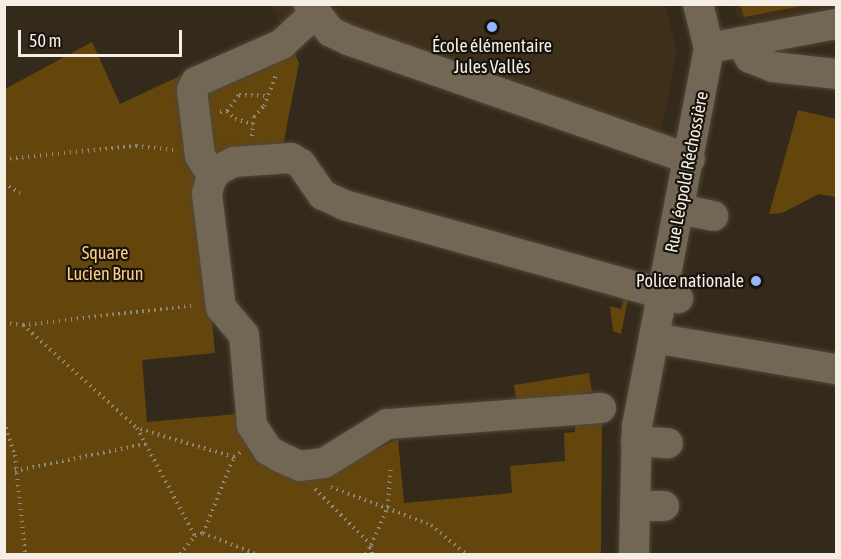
<!DOCTYPE html>
<html>
<head>
<meta charset="utf-8">
<style>
  body { margin:0 }
  #map { position:relative; width:841px; height:559px; overflow:hidden; background:#342a1b; font-family:"Asap Condensed",sans-serif }
  div>[style] { position:absolute }
  .built>* { inset:0; background:#3d2f19 }
  .green>* { inset:0; background:#64460d; transform-origin:0 0 }
  .path>* { height:4px; margin-top:-2px; transform-origin:0; background:repeating-linear-gradient(90deg,#91897c 0 1.5px,transparent 0 6px) }
  .roads { filter:drop-shadow(0 0 2px #50483b) drop-shadow(0 0 2px #50483b) }
  .minor>* { height:30px; margin:-15px; padding:0 15px; transform-origin:15px; border-radius:15px; background:#726755 }
  .dots>* { width:16px; height:16px; translate:-50% -50%; box-sizing:border-box; border:3px solid #18140d; border-radius:50% }
  span { translate:-50% -50%; white-space:nowrap; text-align:center; line-height:1.15; -webkit-text-stroke:4.5px #18140d; paint-order:stroke }
  .poi-label { font-size:18px; color:#f5eee4 }
  .right { translate:-100% -50%; text-align:right }
  .street-label { font-size:18px; color:#f5eee4 }
  .park-label { font-size:18px; color:#fdcc80 }
  .frame { position:absolute; inset:0; border:6px solid #f5eee4; pointer-events:none }
  .scale { position:absolute; left:18px; top:30px; width:164px; height:27px; box-sizing:border-box; border:3px solid #f5eee4; border-top:0; padding-left:8px; font-size:18px; line-height:21px; white-space:nowrap; color:#f5eee4; -webkit-text-stroke:4px #18140d; paint-order:stroke }
</style>
</head>
<body>
<div id="map">
  <div class="built">
    <div style="clip-path:polygon(836px 4px,836px 8px,749px 23px,737px 17px,734px 5px)"></div>
    <div style="clip-path:polygon(271px 5px,665px 5px,677px 50px,657px 155px,283px 28px)"></div>
  </div>
  <div class="green">
    <div style="clip-path:polygon(740px 5px,740px 4px,807px 5px,744px 17px)"></div>
    <div style="clip-path:polygon(283px 28px,299px 63px,282px 151px,200px 184px,215px 353px,142px 360px,147px 422px,237px 414px,254px 457px,303px 471px,326px 472px,398px 439px,404px 503px,512px 493px,510px 466px,565px 461px,564px 433px,575px 432px,575px 425px,602px 423px,601px 554px,5px 554px,5px 89px,92px 42px,120px 104px)"></div>
    <div style="clip-path:polygon(798px 110px,836px 119px,836px 197px,819px 194px,782px 213px,769px 214px)"></div>
    <div style="clip-path:polygon(624px 298px,628px 299px,621px 334px,613px 331px,610px 306px,621px 309px)"></div>
    <div style="left:589px;top:373px;width:19px;height:76px;rotate:81deg"></div>
  </div>
  <div class="path">
    <div style="left:227px;top:111px;width:20px;rotate:-53deg"></div>
    <div style="left:239px;top:95px;width:27px;rotate:2deg"></div>
    <div style="left:220px;top:112px;width:7px;rotate:-8deg"></div>
    <div style="left:227px;top:111px;width:11px;rotate:45deg"></div>
    <div style="left:235px;top:119px;width:19px;rotate:16deg"></div>
    <div style="left:252px;top:136px;width:19px;rotate:-84deg"></div>
    <div style="left:254px;top:117px;width:15px;rotate:-48deg"></div>
    <div style="left:264px;top:106px;width:33px;rotate:-69deg"></div>
    <div style="left:4px;top:159px;width:133px;rotate:-5.6deg"></div>
    <div style="left:136px;top:146px;width:38px;rotate:6deg"></div>
    <div style="left:4px;top:183px;width:19px;rotate:32deg"></div>
    <div style="left:4px;top:323px;width:19px;rotate:6deg"></div>
    <div style="left:23px;top:325px;width:154px;rotate:42.1deg"></div>
    <div style="left:23px;top:325px;width:173px;rotate:-6.6deg"></div>
    <div style="left:4px;top:422px;width:35px;rotate:72deg"></div>
    <div style="left:15px;top:455px;width:100px;rotate:84.2deg"></div>
    <div style="left:234px;top:457px;width:101px;rotate:-163.4deg"></div>
    <div style="left:137px;top:428px;width:123px;rotate:61.8deg"></div>
    <div style="left:195px;top:536px;width:9px;rotate:-21deg"></div>
    <div style="left:203px;top:533px;width:82px;rotate:-67.8deg"></div>
    <div style="left:234px;top:457px;width:9px;rotate:-36deg"></div>
    <div style="left:15px;top:471px;width:133px;rotate:-11.7deg"></div>
    <div style="left:331px;top:487px;width:107px;rotate:20.8deg"></div>
    <div style="left:431px;top:525px;width:45px;rotate:39.6deg"></div>
    <div style="left:315px;top:489px;width:79px;rotate:45deg"></div>
    <div style="left:371px;top:545px;width:42px;rotate:-65.9deg"></div>
    <div style="left:388px;top:507px;width:42px;rotate:-85.9deg"></div>
    <div style="left:203px;top:533px;width:57px;rotate:21.6deg"></div>
    <div style="left:371px;top:546px;width:8px;rotate:83deg"></div>
    <div style="left:180px;top:554px;width:23px;rotate:-50deg"></div>
    <div style="left:366px;top:554px;width:10px;rotate:-61deg"></div>
  </div>
  <div class="roads">
    <div class="minor">
      <div style="left:309px;top:4px;width:36px;rotate:52deg"></div>
      <div style="left:331px;top:32px;width:19px;rotate:25deg"></div>
      <div style="left:348px;top:40px;width:362px;rotate:19.2deg"></div>
      <div style="left:740px;top:42px;width:19px;rotate:58deg"></div>
      <div style="left:750px;top:58px;width:25px;rotate:21deg"></div>
      <div style="left:773px;top:67px;width:63px;rotate:6.3deg"></div>
      <div style="left:709px;top:48px;width:129px;rotate:-10.7deg"></div>
      <div style="left:213px;top:176px;width:24px;rotate:-123deg"></div>
      <div style="left:200px;top:156px;width:66px;rotate:-96.9deg"></div>
      <div style="left:192px;top:90px;width:9px;rotate:-63deg"></div>
      <div style="left:196px;top:82px;width:94px;rotate:-23.8deg"></div>
      <div style="left:282px;top:44px;width:44px;rotate:-43.2deg"></div>
      <div style="left:680px;top:209px;width:34px;rotate:12deg"></div>
      <div style="left:654px;top:338px;width:185px;rotate:9.7deg"></div>
      <div style="left:601px;top:408px;width:215px;rotate:175.7deg"></div>
      <div style="left:387px;top:424px;width:74px;rotate:148.2deg"></div>
      <div style="left:324px;top:463px;width:24px;rotate:173deg"></div>
      <div style="left:300px;top:466px;width:22px;rotate:-156deg"></div>
      <div style="left:280px;top:457px;width:14px;rotate:-150deg"></div>
      <div style="left:268px;top:450px;width:30px;rotate:-123deg"></div>
      <div style="left:252px;top:425px;width:90px;rotate:-95.1deg"></div>
      <div style="left:244px;top:335px;width:35px;rotate:-130deg"></div>
      <div style="left:221px;top:308px;width:115px;rotate:-97deg"></div>
      <div style="left:207px;top:194px;width:16px;rotate:-75deg"></div>
      <div style="left:211px;top:179px;width:11px;rotate:-52deg"></div>
      <div style="left:218px;top:170px;width:18px;rotate:-27deg"></div>
      <div style="left:234px;top:162px;width:57px;rotate:-4deg"></div>
      <div style="left:291px;top:158px;width:12px;rotate:31deg"></div>
      <div style="left:301px;top:164px;width:38px;rotate:55deg"></div>
      <div style="left:323px;top:195px;width:23px;rotate:25deg"></div>
      <div style="left:344px;top:205px;width:347px;rotate:15.6deg"></div>
      <div style="left:636px;top:441px;width:32px;rotate:4deg"></div>
      <div style="left:635px;top:506px;width:29px"></div>
      <div style="left:634px;top:554px;width:128px;rotate:-88.7deg"></div>
      <div style="left:637px;top:426px;width:385px;rotate:-79.2deg"></div>
      <div style="left:709px;top:48px;width:45px;rotate:-104deg"></div>
    </div>
  </div>
  <div class="dots">
    <div style="left:492px;top:27px;background:#95b6fd"></div>
    <div style="left:756px;top:281px;background:#95b6fd"></div>
  </div>
  <div class="poi-label">
    <span style="left:492px;top:57px">École élémentaire<br>Jules Vallès</span>
    <span class="right" style="left:744px;top:281px">Police nationale</span>
  </div>
  <div class="street-label">
    <span style="left:687px;top:172px;rotate:-79deg">Rue Léopold Réchossière</span>
  </div>
  <div class="park-label">
    <span style="left:105px;top:264px">Square<br>Lucien Brun</span>
  </div>
  <div class="frame"></div>
  <div class="scale">50 m</div>
</div>
</body>
</html>
